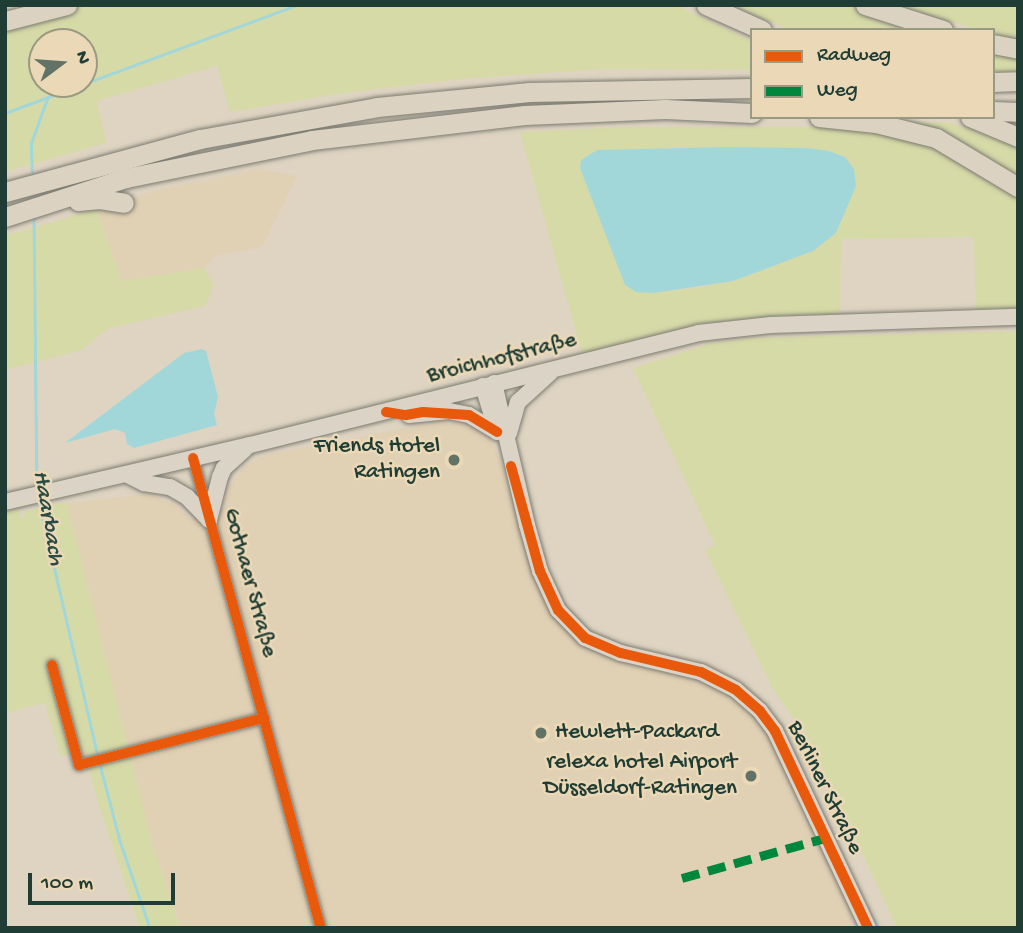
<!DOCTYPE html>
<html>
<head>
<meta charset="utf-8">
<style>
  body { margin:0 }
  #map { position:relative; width:1023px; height:933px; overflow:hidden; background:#dfd4c2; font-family:"Gochi Hand",sans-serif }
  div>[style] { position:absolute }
  .built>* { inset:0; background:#e0d0b4 }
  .green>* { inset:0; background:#d6daa7 }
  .water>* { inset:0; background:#a2d7da }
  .stream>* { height:2.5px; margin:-1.25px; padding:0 1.25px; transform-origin:1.25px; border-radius:1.25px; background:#a2d7da }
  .roads { filter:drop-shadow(0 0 2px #7b7b72) drop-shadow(0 0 2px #7b7b72) }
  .street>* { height:10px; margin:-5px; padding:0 5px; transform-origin:5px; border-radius:5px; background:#dbd3c6 }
  .secondary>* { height:16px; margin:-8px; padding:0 8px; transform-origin:8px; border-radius:8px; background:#dbd3c6 }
  .highway>* { height:19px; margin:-9.5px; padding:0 9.5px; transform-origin:9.5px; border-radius:9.5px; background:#dbd2c1 }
  .quiet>* { height:9px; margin-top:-4.5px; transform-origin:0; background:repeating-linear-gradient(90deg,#00873e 0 18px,transparent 0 27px) }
  .cycleway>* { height:10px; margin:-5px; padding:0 5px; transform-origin:5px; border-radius:5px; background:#e8590c }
  .dots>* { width:19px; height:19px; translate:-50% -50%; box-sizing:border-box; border:4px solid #ebd8b6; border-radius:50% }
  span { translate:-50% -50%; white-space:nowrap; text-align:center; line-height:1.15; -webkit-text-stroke:5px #ebd8b6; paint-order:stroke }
  .street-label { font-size:23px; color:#1f3d34 }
  .poi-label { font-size:23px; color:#1f3d34 }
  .right { translate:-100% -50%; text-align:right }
  .left { translate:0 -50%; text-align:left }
  .water-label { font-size:24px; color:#2a4c46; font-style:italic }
  .frame { position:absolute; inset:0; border:7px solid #1f3d34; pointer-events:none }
  .legend { position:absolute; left:750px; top:28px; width:245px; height:91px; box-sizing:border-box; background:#ebd8b6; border:2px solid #999a82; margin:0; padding:9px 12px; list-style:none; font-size:21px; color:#1f3d34 }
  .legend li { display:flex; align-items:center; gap:14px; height:35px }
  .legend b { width:35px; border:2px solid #999a82 }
  .north { position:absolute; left:28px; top:28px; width:70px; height:70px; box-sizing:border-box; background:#ebd8b6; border:2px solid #999a82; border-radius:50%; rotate:74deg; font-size:19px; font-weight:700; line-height:28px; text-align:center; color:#1f3d34 }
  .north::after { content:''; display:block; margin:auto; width:24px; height:32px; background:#627266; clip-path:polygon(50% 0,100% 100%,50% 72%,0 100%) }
  .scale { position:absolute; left:28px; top:873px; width:147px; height:32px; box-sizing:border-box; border:4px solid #1f3d34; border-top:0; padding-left:9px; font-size:21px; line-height:24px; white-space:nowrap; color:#1f3d34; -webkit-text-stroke:5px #ebd8b6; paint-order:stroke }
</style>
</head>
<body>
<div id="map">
  <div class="built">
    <div style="clip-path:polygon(259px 169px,297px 176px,262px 247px,218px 255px,204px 268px,122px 281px,96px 209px,154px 191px)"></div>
    <div style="clip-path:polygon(452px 423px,482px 427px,496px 449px,540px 571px,568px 623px,664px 662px,760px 711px,848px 889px,853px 928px,182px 928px,153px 846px,67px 503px,150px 494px,175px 505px,190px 519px,224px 507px,230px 486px,244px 467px,266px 455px,417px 426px)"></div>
  </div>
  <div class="green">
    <div style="clip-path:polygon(evenodd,87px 5px,675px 5px,752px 41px,752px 70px,602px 69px,461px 79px,343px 93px,230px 112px,217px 66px,97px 101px,106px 143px,5px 172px,5px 28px,87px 5px,42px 42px,84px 42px,84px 84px,42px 84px,42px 42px)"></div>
    <div style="clip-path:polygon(732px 5px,844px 5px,924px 30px,790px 30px)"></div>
    <div style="clip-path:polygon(894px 5px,1018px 5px,1018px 40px,993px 33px,993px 30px,980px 30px)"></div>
    <div style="clip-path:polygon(993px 50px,1018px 56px,1018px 74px,993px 75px)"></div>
    <div style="clip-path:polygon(899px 122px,951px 123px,1018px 145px,1018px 183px)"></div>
    <div style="clip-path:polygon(evenodd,628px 127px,846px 127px,934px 144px,1018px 192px,1018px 312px,976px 314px,974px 237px,841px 239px,840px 317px,707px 325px,582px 353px,520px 132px,628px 127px,727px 147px,829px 151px,856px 186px,836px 233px,813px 251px,733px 281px,691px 289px,636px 292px,727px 147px)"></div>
    <div style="clip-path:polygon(96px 209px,122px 281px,204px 268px,214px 285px,205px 306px,107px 329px,82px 350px,5px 370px,5px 236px)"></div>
    <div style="clip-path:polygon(1018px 331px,1018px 928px,897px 928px,810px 741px,773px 689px,705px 550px,715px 545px,633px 368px,709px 344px,750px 338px)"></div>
    <div style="clip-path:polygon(67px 503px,153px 846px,181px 928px,140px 928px,98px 802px,84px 750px,60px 756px,45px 703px,5px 713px,5px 513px,19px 509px,21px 518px,25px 518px,24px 512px,47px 505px)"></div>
  </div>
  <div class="water">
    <div style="clip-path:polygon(727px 147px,807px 148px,829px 151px,845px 157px,854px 169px,856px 186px,836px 233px,813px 251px,733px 281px,654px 293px,636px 292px,625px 285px,580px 168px,581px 160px,597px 150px)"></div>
    <div style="clip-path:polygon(202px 349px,206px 351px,218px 397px,214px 414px,217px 425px,134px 448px,127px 444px,125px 433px,115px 429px,65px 443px,184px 353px)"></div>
  </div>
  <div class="stream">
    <div style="left:5px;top:113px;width:311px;rotate:-20.3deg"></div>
    <div style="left:32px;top:176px;width:33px;rotate:-92deg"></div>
    <div style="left:31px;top:143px;width:47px;rotate:-70deg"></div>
    <div style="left:34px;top:214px;width:274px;rotate:89.4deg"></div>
    <div style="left:39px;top:501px;width:263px;rotate:77deg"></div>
    <div style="left:100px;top:764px;width:80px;rotate:75.4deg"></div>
    <div style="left:120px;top:841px;width:92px;rotate:71deg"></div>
  </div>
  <div class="roads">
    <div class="street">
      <div style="left:193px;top:458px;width:487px;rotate:74.8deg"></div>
      <div style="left:52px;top:665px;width:104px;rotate:74.9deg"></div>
      <div style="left:79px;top:765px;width:191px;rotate:-14.3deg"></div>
    </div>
    <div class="secondary">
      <div style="left:494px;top:383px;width:146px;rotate:76.9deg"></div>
      <div style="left:527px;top:525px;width:48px;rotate:74.2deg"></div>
      <div style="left:540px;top:571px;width:43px;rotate:65.2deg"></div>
      <div style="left:558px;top:610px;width:39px;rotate:46deg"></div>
      <div style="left:585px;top:638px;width:39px;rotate:23deg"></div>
      <div style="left:621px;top:653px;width:82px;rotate:13.4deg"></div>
      <div style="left:701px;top:672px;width:39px;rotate:27deg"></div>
      <div style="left:736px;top:690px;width:32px;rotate:41deg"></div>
      <div style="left:760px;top:711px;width:25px;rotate:53deg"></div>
      <div style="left:775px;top:731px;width:218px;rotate:64.7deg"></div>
      <div style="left:483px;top:386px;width:48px;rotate:73.1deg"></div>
      <div style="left:409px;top:415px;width:40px;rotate:-5.7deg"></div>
      <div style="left:449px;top:411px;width:20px;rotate:11deg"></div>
      <div style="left:469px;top:415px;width:33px;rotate:31deg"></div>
      <div style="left:509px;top:433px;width:32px;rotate:-74deg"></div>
      <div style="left:518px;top:402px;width:43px;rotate:-42.2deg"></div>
      <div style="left:128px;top:475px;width:18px;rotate:27deg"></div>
      <div style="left:144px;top:483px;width:26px;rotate:9deg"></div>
      <div style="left:170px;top:487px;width:20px;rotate:30deg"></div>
      <div style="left:187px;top:497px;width:32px;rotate:46deg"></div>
      <div style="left:5px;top:502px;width:252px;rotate:-13.1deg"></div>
      <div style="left:250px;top:445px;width:462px;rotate:-14deg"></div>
      <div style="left:698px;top:333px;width:73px;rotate:-6.3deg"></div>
      <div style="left:771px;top:325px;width:247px;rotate:-1.9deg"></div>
      <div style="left:209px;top:520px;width:44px;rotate:-75.7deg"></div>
      <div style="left:220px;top:477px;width:10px;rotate:-66deg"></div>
      <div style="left:224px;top:468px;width:28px;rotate:-42deg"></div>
    </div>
    <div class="highway">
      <div style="left:706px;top:5px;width:61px;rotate:24.1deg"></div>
      <div style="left:865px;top:5px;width:82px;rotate:17.8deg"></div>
      <div style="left:5px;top:21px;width:64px;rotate:-14.5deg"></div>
      <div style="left:993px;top:44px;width:25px;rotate:11deg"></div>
      <div style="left:993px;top:82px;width:25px;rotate:-2deg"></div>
      <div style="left:993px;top:111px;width:25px;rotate:2deg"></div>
      <div style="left:819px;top:117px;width:57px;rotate:6deg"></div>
      <div style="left:876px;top:123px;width:62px;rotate:14deg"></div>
      <div style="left:936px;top:138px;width:96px;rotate:30.9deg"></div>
      <div style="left:970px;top:117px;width:52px;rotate:22.6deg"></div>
      <div style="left:5px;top:192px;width:202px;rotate:-15.2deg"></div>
      <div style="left:200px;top:139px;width:180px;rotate:-10.2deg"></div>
      <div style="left:377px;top:107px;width:153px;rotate:-5.6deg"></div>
      <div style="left:529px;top:92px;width:223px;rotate:-1deg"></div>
      <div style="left:78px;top:201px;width:22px;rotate:-5deg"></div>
      <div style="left:100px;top:199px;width:24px;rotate:9deg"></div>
      <div style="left:5px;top:217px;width:127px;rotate:-17.9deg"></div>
      <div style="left:126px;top:178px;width:190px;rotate:-11.5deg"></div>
      <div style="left:312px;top:140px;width:214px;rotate:-6.7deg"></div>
      <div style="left:525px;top:115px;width:140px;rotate:-2.5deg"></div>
      <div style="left:665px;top:109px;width:87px;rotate:2.6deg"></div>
    </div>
  </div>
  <div class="quiet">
    <div style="left:682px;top:878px;width:148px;rotate:-15.6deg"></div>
  </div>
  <div class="cycleway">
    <div style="left:386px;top:412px;width:20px;rotate:9deg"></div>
    <div style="left:406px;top:415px;width:17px;rotate:-10deg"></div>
    <div style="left:423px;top:412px;width:46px;rotate:3.7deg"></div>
    <div style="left:469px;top:415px;width:33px;rotate:31deg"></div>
    <div style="left:193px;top:458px;width:487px;rotate:74.8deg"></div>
    <div style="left:511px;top:466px;width:109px;rotate:74.6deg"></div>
    <div style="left:540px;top:571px;width:43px;rotate:65.2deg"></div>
    <div style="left:558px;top:610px;width:39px;rotate:46deg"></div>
    <div style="left:585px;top:638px;width:39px;rotate:23deg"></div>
    <div style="left:621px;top:653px;width:82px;rotate:13.4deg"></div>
    <div style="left:701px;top:672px;width:39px;rotate:27deg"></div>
    <div style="left:736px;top:690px;width:32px;rotate:41deg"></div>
    <div style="left:760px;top:711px;width:25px;rotate:53deg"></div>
    <div style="left:775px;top:731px;width:218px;rotate:64.7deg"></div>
    <div style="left:52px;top:665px;width:104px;rotate:74.9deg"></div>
    <div style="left:79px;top:765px;width:191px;rotate:-14.3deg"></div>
  </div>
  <div class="dots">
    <div style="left:454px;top:460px;background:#627266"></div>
    <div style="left:541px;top:733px;background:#627266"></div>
    <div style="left:751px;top:776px;background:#627266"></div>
  </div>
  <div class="street-label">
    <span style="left:502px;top:359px;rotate:-14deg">Broichhofstraße</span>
    <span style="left:249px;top:583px;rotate:75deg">Gothaer Straße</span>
    <span style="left:824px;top:788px;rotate:64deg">Berliner Straße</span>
  </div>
  <div class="poi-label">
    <span class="right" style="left:440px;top:460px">Friends Hotel<br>Ratingen</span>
    <span class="left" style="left:555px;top:733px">Hewlett-Packard</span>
    <span class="right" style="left:737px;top:776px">relexa hotel Airport<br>Düsseldorf-Ratingen</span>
  </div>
  <div class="water-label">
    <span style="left:47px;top:518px;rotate:80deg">Haarbach</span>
  </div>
  <div class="frame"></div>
  <ul class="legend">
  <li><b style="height:9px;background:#e8590c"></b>Radweg</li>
  <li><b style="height:9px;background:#00873e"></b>Weg</li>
  </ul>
  <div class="north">N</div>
  <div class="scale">100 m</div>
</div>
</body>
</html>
